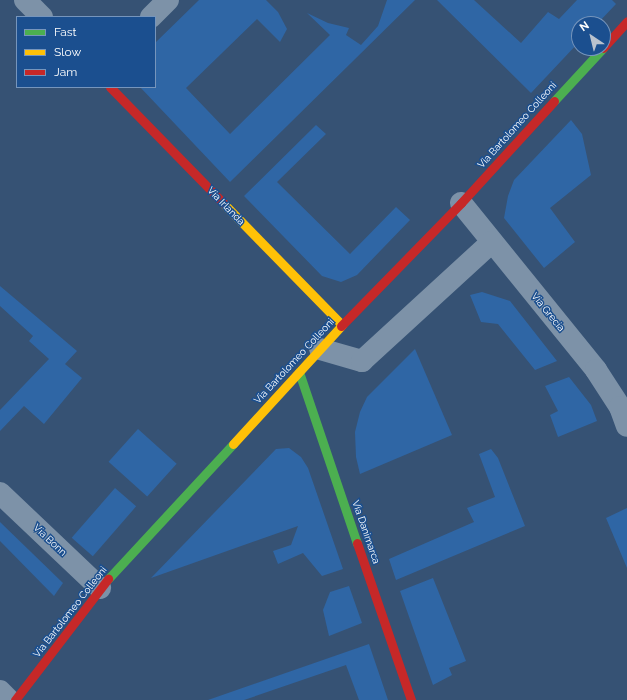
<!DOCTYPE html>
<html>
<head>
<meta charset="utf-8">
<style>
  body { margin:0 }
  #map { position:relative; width:627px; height:700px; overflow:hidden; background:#365274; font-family:Raleway,sans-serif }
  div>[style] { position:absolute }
  .green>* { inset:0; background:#2f66a5; transform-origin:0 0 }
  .street>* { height:22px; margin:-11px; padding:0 11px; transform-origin:11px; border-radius:11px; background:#7d92a8 }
  .fast>* { height:9px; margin:-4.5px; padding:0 4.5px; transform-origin:4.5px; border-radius:4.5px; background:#4caf50 }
  .slow>* { height:9px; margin:-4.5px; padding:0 4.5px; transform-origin:4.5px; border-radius:4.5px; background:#ffc107 }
  .jam>* { height:9px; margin:-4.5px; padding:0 4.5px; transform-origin:4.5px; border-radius:4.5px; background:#c62828 }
  span { translate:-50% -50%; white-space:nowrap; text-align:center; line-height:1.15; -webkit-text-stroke:3px #1b4f8f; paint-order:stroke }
  .street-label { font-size:10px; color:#fff }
  .legend { position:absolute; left:16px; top:16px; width:140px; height:72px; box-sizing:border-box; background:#1b4f8f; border:1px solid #7695bc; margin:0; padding:5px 7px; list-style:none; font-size:12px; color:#fff }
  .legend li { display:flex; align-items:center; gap:8px; height:20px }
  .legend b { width:20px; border:1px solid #7695bc }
  .north { position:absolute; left:571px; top:16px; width:40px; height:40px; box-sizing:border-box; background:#1b4f8f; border:1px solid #7695bc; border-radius:50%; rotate:325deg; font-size:11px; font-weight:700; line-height:16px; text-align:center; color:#fff }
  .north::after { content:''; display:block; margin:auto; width:14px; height:18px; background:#b9c2ce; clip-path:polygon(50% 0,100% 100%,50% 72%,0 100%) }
</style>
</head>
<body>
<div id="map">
  <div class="green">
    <div style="clip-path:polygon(199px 0,266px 0,278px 12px,287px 29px,280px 42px,257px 19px,186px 88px,230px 134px,330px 35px,307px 13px,328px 23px,349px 28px,346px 35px,361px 45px,378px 26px,387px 0,415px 0,230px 182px,140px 87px,155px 87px,155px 43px)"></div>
    <div style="clip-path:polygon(437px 0,474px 0,521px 43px,548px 12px,559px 19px,577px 0,612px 0,616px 4px,597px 24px,579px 24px,579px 42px,531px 93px)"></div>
    <div style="clip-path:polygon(571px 120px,582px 134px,591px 175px,550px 208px,575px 242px,544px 268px,504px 218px,508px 196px,514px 180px)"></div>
    <div style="clip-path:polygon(316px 125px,326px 134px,277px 182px,350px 254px,396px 207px,410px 220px,357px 275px,341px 282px,322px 276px,244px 196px)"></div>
    <div style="clip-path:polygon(0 286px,77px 351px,65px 364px,82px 378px,44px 424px,24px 406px,0 431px,0 410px,49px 359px,29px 341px,33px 336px,0 306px)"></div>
    <div style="clip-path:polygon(482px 292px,510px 301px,557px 361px,535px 370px,498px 324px,481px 322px,470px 295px)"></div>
    <div style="clip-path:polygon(415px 349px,452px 435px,360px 474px,356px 457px,355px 432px,360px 412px,367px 397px)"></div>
    <div style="clip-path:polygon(569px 377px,591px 405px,597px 421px,558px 437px,550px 415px,558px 411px,545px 386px)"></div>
    <div style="left:138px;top:429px;width:52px;height:44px;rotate:42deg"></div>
    <div style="clip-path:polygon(289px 448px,301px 457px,308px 468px,343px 569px,322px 576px,303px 553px,278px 564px,273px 551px,291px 545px,298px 526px,151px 578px,276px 449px)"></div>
    <div style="clip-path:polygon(491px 449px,498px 458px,525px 526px,396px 580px,389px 559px,474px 522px,467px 508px,495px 497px,479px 454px)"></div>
    <div style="left:115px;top:488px;width:28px;height:66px;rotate:41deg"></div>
    <div style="clip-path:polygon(627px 508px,627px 568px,606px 518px)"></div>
    <div style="clip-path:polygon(0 522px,63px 583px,54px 596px,0 541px)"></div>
    <div style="clip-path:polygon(433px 578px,466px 661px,449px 668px,452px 675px,433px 685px,400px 591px)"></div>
    <div style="clip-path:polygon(349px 586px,362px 623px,329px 636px,323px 610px,330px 592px)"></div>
    <div style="clip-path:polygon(369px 644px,388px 700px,359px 700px,346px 665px,244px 700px,208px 700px)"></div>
  </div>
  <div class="street">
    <div style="left:25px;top:0;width:24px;rotate:45deg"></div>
    <div style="left:151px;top:17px;width:24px;rotate:-45deg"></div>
    <div style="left:461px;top:203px;width:215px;rotate:51deg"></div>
    <div style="left:596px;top:370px;width:44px;rotate:57deg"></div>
    <div style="left:620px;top:407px;width:20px;rotate:70deg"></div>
    <div style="left:320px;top:349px;width:44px;rotate:15.9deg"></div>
    <div style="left:362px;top:361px;width:176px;rotate:-42.5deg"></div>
    <div style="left:0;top:493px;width:138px;rotate:43.5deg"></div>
    <div style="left:0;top:691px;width:13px;rotate:45deg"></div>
  </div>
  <div class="fast">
    <div style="left:554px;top:101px;width:72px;rotate:-47.2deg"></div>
    <div style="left:299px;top:372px;width:181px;rotate:71.3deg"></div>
    <div style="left:108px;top:579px;width:184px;rotate:-47.2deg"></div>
  </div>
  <div class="slow">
    <div style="left:224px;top:204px;width:169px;rotate:45.7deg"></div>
    <div style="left:233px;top:444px;width:160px;rotate:-47.5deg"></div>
  </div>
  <div class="jam">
    <div style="left:603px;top:48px;width:36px;rotate:-48deg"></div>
    <div style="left:110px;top:87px;width:163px;rotate:45.7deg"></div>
    <div style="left:341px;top:326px;width:172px;rotate:-45.7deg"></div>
    <div style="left:461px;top:203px;width:138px;rotate:-47.6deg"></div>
    <div style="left:357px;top:543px;width:166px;rotate:71deg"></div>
    <div style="left:15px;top:700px;width:153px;rotate:-52.5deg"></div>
  </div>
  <div class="street-label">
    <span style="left:517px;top:125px;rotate:-48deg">Via Bartolomeo Colleoni</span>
    <span style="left:226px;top:206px;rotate:46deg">Via Irlanda</span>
    <span style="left:548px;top:312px;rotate:51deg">Via Grecia</span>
    <span style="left:294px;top:361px;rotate:-47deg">Via Bartolomeo Colleoni</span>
    <span style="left:366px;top:532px;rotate:71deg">Via Danimarca</span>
    <span style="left:50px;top:540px;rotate:43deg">Via Bonn</span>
    <span style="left:70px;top:612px;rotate:-52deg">Via Bartolomeo Colleoni</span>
  </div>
  <ul class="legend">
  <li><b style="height:5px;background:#4caf50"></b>Fast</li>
  <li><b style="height:5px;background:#ffc107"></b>Slow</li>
  <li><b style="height:5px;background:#c62828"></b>Jam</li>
  </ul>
  <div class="north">N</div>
</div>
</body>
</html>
